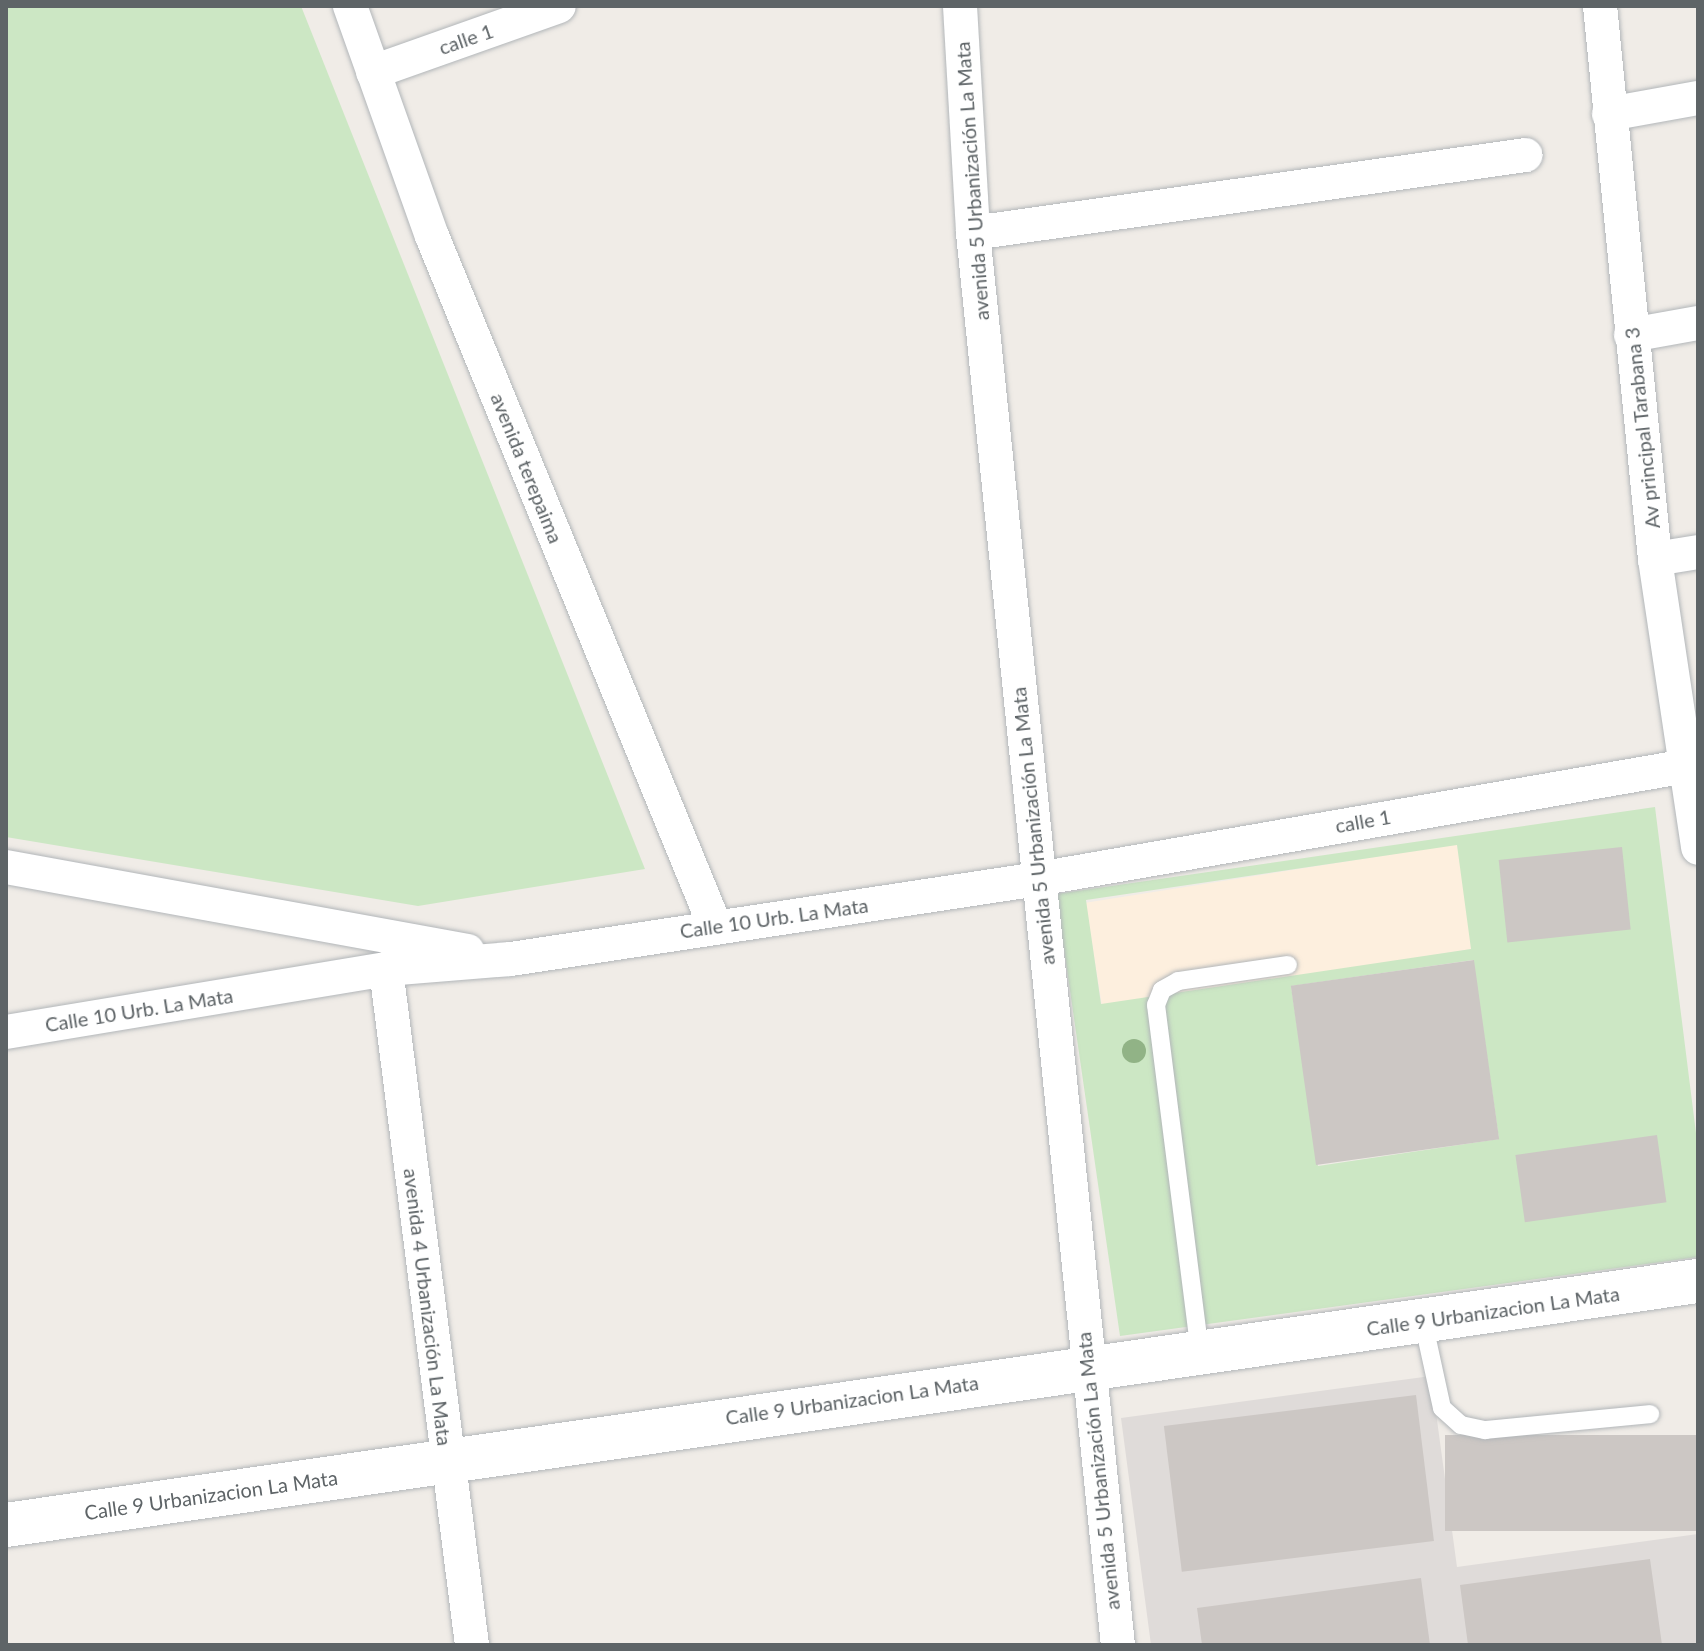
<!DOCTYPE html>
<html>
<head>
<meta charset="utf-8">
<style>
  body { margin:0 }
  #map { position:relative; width:1704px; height:1651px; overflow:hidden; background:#f0ece7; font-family:Lato,sans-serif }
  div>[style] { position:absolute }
  .commercial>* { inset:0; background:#fdefde; transform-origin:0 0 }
  .industrial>* { inset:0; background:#dfdbd9 }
  .green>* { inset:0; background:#cce7c4 }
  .building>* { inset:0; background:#ccc7c4; transform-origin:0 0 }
  .roads { filter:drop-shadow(0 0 2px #b2b6b9) drop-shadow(0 0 2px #b2b6b9) }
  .lane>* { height:18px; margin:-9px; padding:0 9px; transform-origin:9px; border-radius:9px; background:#fff }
  .street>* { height:34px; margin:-17px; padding:0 17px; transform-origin:17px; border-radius:17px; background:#fff }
  .secondary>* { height:44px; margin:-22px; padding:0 22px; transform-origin:22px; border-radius:22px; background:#fff }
  .trees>* { width:24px; height:24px; margin:-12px; border-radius:50%; background:#91b386 }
  span { translate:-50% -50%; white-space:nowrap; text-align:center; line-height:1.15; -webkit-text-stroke:6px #fff; paint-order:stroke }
  .street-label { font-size:20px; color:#5e6467 }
  .frame { position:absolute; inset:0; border:8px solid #5e6467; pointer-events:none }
</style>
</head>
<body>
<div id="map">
  <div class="commercial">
    <div style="left:1457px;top:844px;width:106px;height:376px;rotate:81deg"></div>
  </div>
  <div class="industrial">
    <div style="clip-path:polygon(1431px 1376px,1457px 1567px,1698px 1534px,1698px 1645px,1151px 1645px,1121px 1418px)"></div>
  </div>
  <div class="green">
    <div style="clip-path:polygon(6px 6px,301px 6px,645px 869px,418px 906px,6px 837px)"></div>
    <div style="clip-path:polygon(evenodd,1655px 807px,1698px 1149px,1698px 1257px,1120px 1336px,1056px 894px,1655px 807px,1457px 845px,1471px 949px,1101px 1004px,1086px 900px,1457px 845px,1655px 807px,1473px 960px,1499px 1139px,1318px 1166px,1291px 986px,1473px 960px)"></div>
  </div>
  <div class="building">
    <div style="left:1622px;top:847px;width:83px;height:124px;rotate:84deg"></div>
    <div style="left:1474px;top:960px;width:181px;height:185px;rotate:82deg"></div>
    <div style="left:1657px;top:1135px;width:68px;height:143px;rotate:82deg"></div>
    <div style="left:1416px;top:1395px;width:147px;height:254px;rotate:83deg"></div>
    <div style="left:1698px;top:1435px;width:96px;height:253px;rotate:90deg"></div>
    <div style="clip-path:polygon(1650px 1559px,1662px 1645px,1468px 1645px,1460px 1585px)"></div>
    <div style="clip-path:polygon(1421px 1578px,1430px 1645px,1202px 1645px,1197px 1608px)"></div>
  </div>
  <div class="roads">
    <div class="lane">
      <div style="left:1423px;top:1321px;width:89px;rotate:77.7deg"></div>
      <div style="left:1442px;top:1408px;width:25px;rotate:42deg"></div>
      <div style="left:1461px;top:1425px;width:25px;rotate:12deg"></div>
      <div style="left:1485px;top:1430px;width:166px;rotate:-5.5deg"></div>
      <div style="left:1200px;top:1353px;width:351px;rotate:-97.2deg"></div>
      <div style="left:1156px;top:1005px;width:16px;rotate:-68deg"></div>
      <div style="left:1162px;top:990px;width:18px;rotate:-29deg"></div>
      <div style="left:1178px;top:981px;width:111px;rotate:-8.3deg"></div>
    </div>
    <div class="street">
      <div style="left:350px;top:6px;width:244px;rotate:70.4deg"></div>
      <div style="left:432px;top:236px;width:746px;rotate:67.7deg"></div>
      <div style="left:960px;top:6px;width:227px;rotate:86.7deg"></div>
      <div style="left:973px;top:233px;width:1419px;rotate:84.14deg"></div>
      <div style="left:1600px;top:6px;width:556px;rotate:84.32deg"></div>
      <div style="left:1655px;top:559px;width:292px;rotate:81.5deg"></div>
      <div style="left:373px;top:72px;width:197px;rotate:-19.5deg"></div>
      <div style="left:1609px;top:114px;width:90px;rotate:-10.2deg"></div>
      <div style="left:973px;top:233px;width:558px;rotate:-8.03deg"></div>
      <div style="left:1631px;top:335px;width:68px;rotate:-10.2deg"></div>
      <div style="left:1655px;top:559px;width:44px;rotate:-9.2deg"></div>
      <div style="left:6px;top:867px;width:469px;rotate:10.3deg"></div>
      <div style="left:386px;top:969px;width:681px;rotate:82.75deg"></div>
      <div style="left:6px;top:1032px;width:385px;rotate:-9.4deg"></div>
      <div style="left:386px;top:969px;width:125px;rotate:-4.6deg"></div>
      <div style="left:511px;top:959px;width:533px;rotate:-8.63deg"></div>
      <div style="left:1038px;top:879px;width:670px;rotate:-9.88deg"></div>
    </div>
    <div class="secondary">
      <div style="left:6px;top:1525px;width:1710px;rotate:-8.21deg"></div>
    </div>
  </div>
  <div class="trees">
    <div style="left:1134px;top:1051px"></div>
  </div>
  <div class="street-label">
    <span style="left:466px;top:39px;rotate:-19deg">calle 1</span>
    <span style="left:972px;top:181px;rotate:-94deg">avenida 5 Urbanización La Mata</span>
    <span style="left:1642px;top:428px;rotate:-96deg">Av principal Tarabana 3</span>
    <span style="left:527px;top:468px;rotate:68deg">avenida terepaima</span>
    <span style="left:1363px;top:821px;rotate:-10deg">calle 1</span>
    <span style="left:1033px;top:826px;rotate:-96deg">avenida 5 Urbanización La Mata</span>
    <span style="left:774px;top:918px;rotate:-8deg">Calle 10 Urb. La Mata</span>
    <span style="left:139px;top:1010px;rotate:-9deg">Calle 10 Urb. La Mata</span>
    <span style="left:428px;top:1307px;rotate:83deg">avenida 4 Urbanización La Mata</span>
    <span style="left:1493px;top:1311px;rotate:-8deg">Calle 9 Urbanizacion La Mata</span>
    <span style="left:852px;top:1400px;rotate:-8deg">Calle 9 Urbanizacion La Mata</span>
    <span style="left:1098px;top:1471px;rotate:-96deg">avenida 5 Urbanización La Mata</span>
    <span style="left:211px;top:1495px;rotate:-8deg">Calle 9 Urbanizacion La Mata</span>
  </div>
  <div class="frame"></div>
</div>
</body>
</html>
